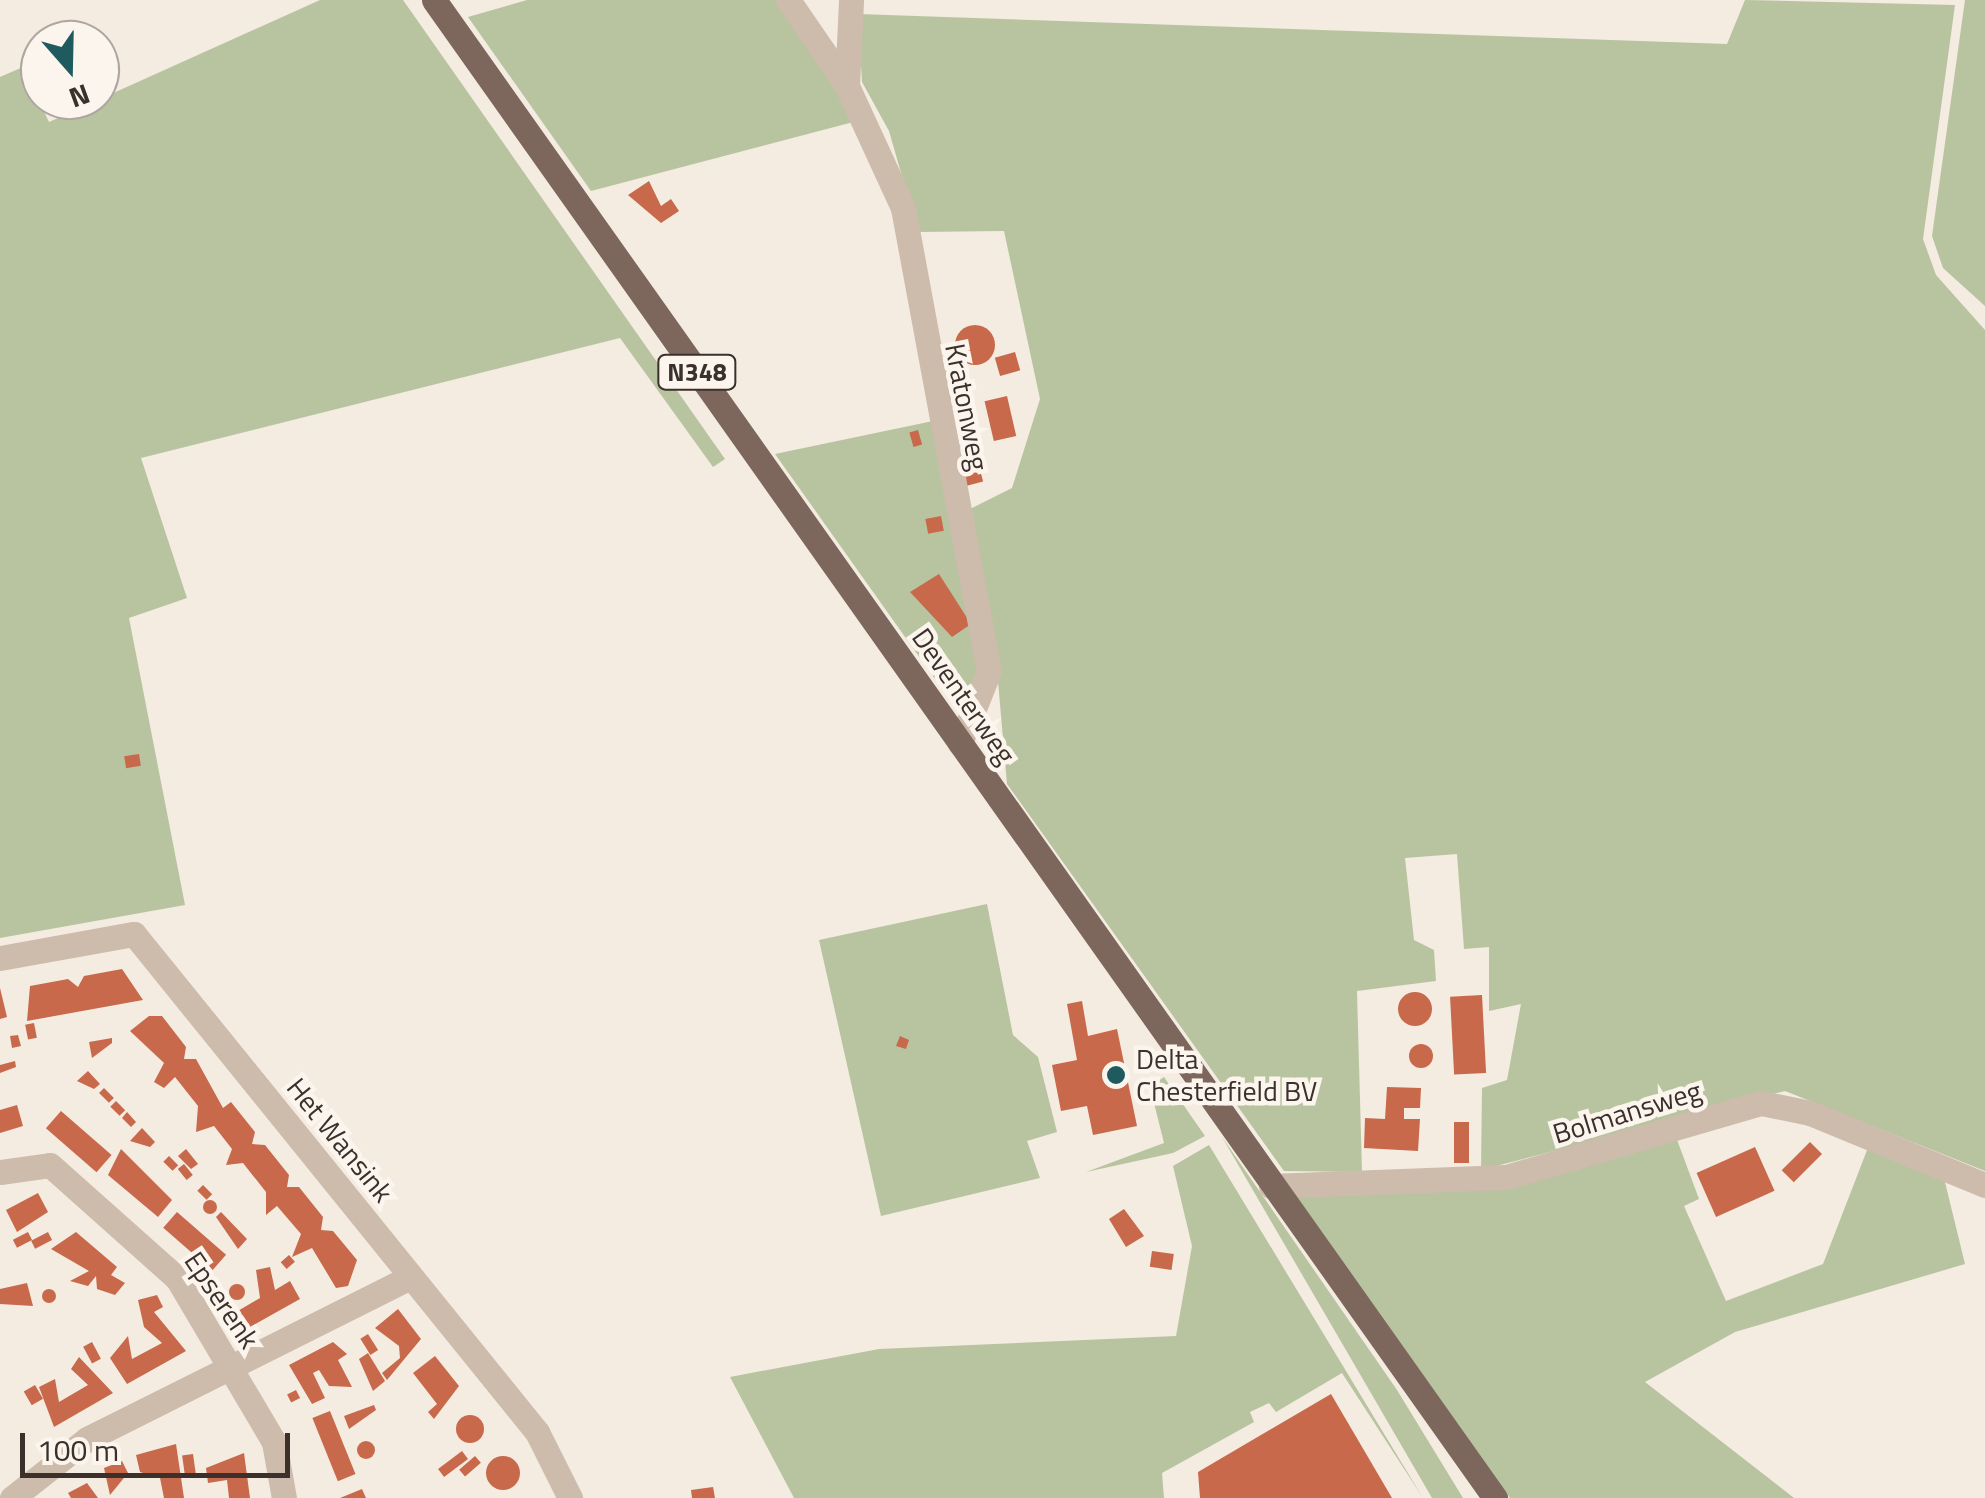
<!DOCTYPE html>
<html>
<head>
<meta charset="utf-8">
<style>
  body { margin:0 }
  #map { position:relative; width:1985px; height:1498px; overflow:hidden; background:#f4ebe1; font-family:"Titillium Web",sans-serif }
  div>[style] { position:absolute }
  .green>* { inset:0; background:#b8c4a0 }
  .building>* { inset:0; background:#c8694b; transform-origin:0 0 }
  .round { border-radius:50% }
  .minor>* { height:25px; margin:-12.5px; padding:0 12.5px; transform-origin:12.5px; border-radius:12.5px; background:#cdbbac }
  .major>* { height:25px; margin:-12.5px; padding:0 12.5px; transform-origin:12.5px; border-radius:12.5px; background:#7d675c }
  .dots>* { width:28px; height:28px; translate:-50% -50%; box-sizing:border-box; border:5px solid #fbf5ee; border-radius:50% }
  span { translate:-50% -50%; white-space:nowrap; text-align:center; line-height:1.15; -webkit-text-stroke:9px #fbf5ee; paint-order:stroke }
  .shield-label span { padding:2px 8px; background:#fbf5ee; border:2px solid; border-radius:8px; -webkit-text-stroke-width:0 }
  .shield-label { font-size:25px; color:#3b302b; font-weight:700 }
  .street-label { font-size:28px; color:#3b302b }
  .poi-label { font-size:28px; color:#3b302b }
  .left { translate:0 -50%; text-align:left }
  .north { position:absolute; left:20px; top:20px; width:100px; height:100px; box-sizing:border-box; background:#fbf5ee; border:2px solid #aea6a0; border-radius:50%; rotate:160deg; font-size:28px; font-weight:700; line-height:40px; text-align:center; color:#3b302b }
  .north::after { content:''; display:block; margin:auto; width:35px; height:45px; background:#1f5a5e; clip-path:polygon(50% 0,100% 100%,50% 72%,0 100%) }
  .scale { position:absolute; left:20px; top:1433px; width:270px; height:45px; box-sizing:border-box; border:5px solid #3b302b; border-top:0; padding-left:12px; font-size:30px; line-height:35px; white-space:nowrap; color:#3b302b; -webkit-text-stroke:8px #fbf5ee; paint-order:stroke }
</style>
</head>
<body>
<div id="map">
  <div class="green">
    <div style="clip-path:polygon(320px 0,403px 0,725px 459px,713px 467px,620px 338px,141px 458px,187px 598px,129px 618px,185px 905px,0 938px,0 77px,23px 67px,49px 122px)"></div>
    <div style="clip-path:polygon(527px 0,784px 0,861px 120px,591px 191px,468px 17px)"></div>
    <div style="clip-path:polygon(1745px 0,1955px 5px,1923px 239px,1936px 275px,1985px 330px,1985px 1171px,1785px 1091px,1481px 1170px,1482px 1088px,1507px 1080px,1521px 1004px,1489px 1011px,1489px 947px,1464px 949px,1457px 854px,1405px 858px,1414px 940px,1434px 950px,1436px 981px,1357px 991px,1362px 1172px,1284px 1171px,1007px 784px,995px 647px,968px 510px,1012px 488px,1040px 399px,1004px 231px,918px 232px,889px 131px,862px 82px,858px 14px,1727px 44px)"></div>
    <div style="clip-path:polygon(1965px 0,1985px 0,1985px 306px,1943px 268px,1932px 236px)"></div>
    <div style="clip-path:polygon(933px 421px,986px 678px,952px 703px,775px 454px)"></div>
    <div style="clip-path:polygon(987px 904px,1013px 1035px,1038px 1057px,1057px 1132px,1027px 1141px,1040px 1178px,881px 1216px,819px 940px)"></div>
    <div style="clip-path:polygon(1164px 1077px,1205px 1136px,1173px 1153px,1086px 1172px,1164px 1143px,1150px 1087px)"></div>
    <div style="clip-path:polygon(1222px 1137px,1397px 1390px,1463px 1498px,1432px 1498px)"></div>
    <div style="clip-path:polygon(1676px 1137px,1699px 1199px,1684px 1206px,1726px 1301px,1823px 1264px,1869px 1145px,1943px 1174px,1965px 1264px,1735px 1332px,1645px 1382px,1794px 1498px,1510px 1498px,1292px 1193px,1480px 1186px)"></div>
    <div style="clip-path:polygon(1209px 1145px,1423px 1498px,1342px 1373px,1276px 1412px,1269px 1403px,1250px 1412px,1254px 1422px,1162px 1473px,1164px 1498px,794px 1498px,730px 1377px,879px 1349px,1176px 1336px,1192px 1246px,1173px 1166px)"></div>
  </div>
  <div class="building">
    <div style="clip-path:polygon(649px 181px,661px 206px,671px 199px,679px 211px,661px 223px,628px 195px)"></div>
    <div class="round" style="left:955px;top:325px;width:40px;height:40px"></div>
    <div style="left:1015px;top:352px;width:19px;height:21px;rotate:74deg"></div>
    <div style="left:1007px;top:396px;width:41px;height:23px;rotate:77deg"></div>
    <div style="left:918px;top:430px;width:15px;height:9px;rotate:74deg"></div>
    <div style="left:979px;top:466px;width:16px;height:19px;rotate:75deg"></div>
    <div style="left:941px;top:516px;width:15px;height:16px;rotate:79deg"></div>
    <div style="clip-path:polygon(939px 574px,971px 624px,952px 637px,910px 592px)"></div>
    <div style="left:139px;top:754px;width:12px;height:15px;rotate:81deg"></div>
    <div style="clip-path:polygon(122px 969px,143px 1000px,27px 1021px,30px 986px,68px 979px,78px 987px,84px 976px)"></div>
    <div style="clip-path:polygon(0 988px,7px 1017px,0 1019px)"></div>
    <div class="round" style="left:1398px;top:992px;width:34px;height:34px"></div>
    <div style="left:1482px;top:995px;width:78px;height:32px;rotate:87deg"></div>
    <div style="clip-path:polygon(1082px 1001px,1088px 1036px,1117px 1029px,1137px 1126px,1093px 1135px,1087px 1106px,1061px 1111px,1052px 1065px,1077px 1060px,1067px 1004px)"></div>
    <div style="clip-path:polygon(149px 1016px,162px 1016px,186px 1047px,184px 1059px,196px 1059px,223px 1108px,231px 1102px,255px 1132px,252px 1144px,265px 1145px,289px 1175px,287px 1187px,299px 1187px,323px 1217px,321px 1230px,333px 1231px,357px 1260px,348px 1286px,336px 1288px,312px 1248px,292px 1257px,301px 1234px,277px 1206px,266px 1215px,266px 1192px,243px 1163px,226px 1165px,232px 1149px,214px 1126px,196px 1132px,198px 1106px,175px 1077px,164px 1088px,154px 1082px,164px 1063px,130px 1031px)"></div>
    <div style="left:34px;top:1023px;width:15px;height:9px;rotate:79deg"></div>
    <div style="clip-path:polygon(18px 1035px,21px 1046px,12px 1048px,10px 1036px)"></div>
    <div style="clip-path:polygon(900px 1036px,909px 1040px,906px 1049px,896px 1046px)"></div>
    <div style="clip-path:polygon(112px 1038px,112px 1043px,92px 1058px,89px 1042px)"></div>
    <div class="round" style="left:1409px;top:1044px;width:24px;height:24px"></div>
    <div style="clip-path:polygon(15px 1061px,16px 1067px,0 1073px,0 1065px)"></div>
    <div style="clip-path:polygon(88px 1071px,100px 1084px,94px 1089px,77px 1081px)"></div>
    <div style="clip-path:polygon(1387px 1087px,1421px 1088px,1420px 1108px,1404px 1108px,1404px 1119px,1420px 1119px,1418px 1151px,1364px 1148px,1365px 1118px,1385px 1119px)"></div>
    <div style="left:104px;top:1088px;width:14px;height:7px;rotate:45deg"></div>
    <div style="left:116px;top:1101px;width:13px;height:8px;rotate:45deg"></div>
    <div style="clip-path:polygon(17px 1105px,23px 1126px,0 1133px,0 1110px)"></div>
    <div style="left:61px;top:1111px;width:67px;height:23px;rotate:41deg"></div>
    <div style="clip-path:polygon(127px 1112px,136px 1122px,131px 1127px,122px 1118px)"></div>
    <div style="left:1454px;top:1122px;width:15px;height:41px"></div>
    <div style="clip-path:polygon(142px 1128px,155px 1142px,150px 1147px,130px 1141px)"></div>
    <div style="left:1810px;top:1142px;width:17px;height:40px;rotate:45deg"></div>
    <div style="left:1755px;top:1147px;width:48px;height:64px;rotate:66deg"></div>
    <div style="clip-path:polygon(121px 1149px,172px 1200px,158px 1217px,108px 1175px)"></div>
    <div style="clip-path:polygon(186px 1149px,198px 1164px,191px 1169px,178px 1156px)"></div>
    <div style="left:169px;top:1156px;width:13px;height:8px;rotate:45deg"></div>
    <div style="left:184px;top:1164px;width:14px;height:8px;rotate:51deg"></div>
    <div style="left:203px;top:1185px;width:13px;height:8px;rotate:45deg"></div>
    <div style="clip-path:polygon(38px 1193px,48px 1212px,17px 1232px,6px 1210px)"></div>
    <div class="round" style="left:203px;top:1200px;width:14px;height:14px"></div>
    <div style="clip-path:polygon(1124px 1209px,1144px 1236px,1126px 1247px,1109px 1219px)"></div>
    <div style="left:177px;top:1212px;width:65px;height:21px;rotate:41deg"></div>
    <div style="clip-path:polygon(221px 1212px,247px 1239px,238px 1249px,216px 1217px)"></div>
    <div style="left:28px;top:1232px;width:9px;height:17px;rotate:63deg"></div>
    <div style="left:48px;top:1232px;width:9px;height:19px;rotate:63deg"></div>
    <div style="clip-path:polygon(76px 1232px,117px 1267px,111px 1275px,125px 1283px,115px 1295px,97px 1289px,96px 1276px,88px 1286px,70px 1281px,89px 1271px,51px 1249px)"></div>
    <div style="left:1152px;top:1251px;width:22px;height:16px;rotate:8deg"></div>
    <div style="left:289px;top:1255px;width:9px;height:11px;rotate:49deg"></div>
    <div style="clip-path:polygon(270px 1267px,275px 1290px,290px 1281px,300px 1299px,241px 1332px,231px 1315px,260px 1298px,256px 1270px)"></div>
    <div style="clip-path:polygon(27px 1283px,33px 1306px,0 1304px,0 1289px)"></div>
    <div class="round" style="left:229px;top:1284px;width:16px;height:16px"></div>
    <div class="round" style="left:42px;top:1289px;width:14px;height:14px"></div>
    <div style="clip-path:polygon(157px 1295px,163px 1307px,154px 1312px,186px 1351px,127px 1384px,110px 1358px,128px 1336px,132px 1359px,162px 1343px,144px 1327px,138px 1300px)"></div>
    <div style="clip-path:polygon(398px 1309px,421px 1339px,387px 1380px,382px 1373px,400px 1358px,399px 1346px,375px 1328px)"></div>
    <div style="left:368px;top:1334px;width:19px;height:9px;rotate:58deg"></div>
    <div style="left:92px;top:1342px;width:19px;height:10px;rotate:62deg"></div>
    <div style="clip-path:polygon(333px 1342px,347px 1354px,338px 1360px,352px 1387px,329px 1386px,319px 1370px,313px 1373px,325px 1398px,312px 1404px,289px 1365px)"></div>
    <div style="clip-path:polygon(368px 1353px,385px 1381px,373px 1391px,359px 1359px)"></div>
    <div style="clip-path:polygon(435px 1356px,459px 1386px,434px 1419px,428px 1412px,437px 1404px,413px 1373px)"></div>
    <div style="clip-path:polygon(79px 1357px,113px 1393px,54px 1427px,39px 1387px,55px 1379px,59px 1402px,88px 1385px,71px 1369px)"></div>
    <div style="left:35px;top:1385px;width:16px;height:13px;rotate:60deg"></div>
    <div style="left:296px;top:1390px;width:9px;height:10px;rotate:63deg"></div>
    <div style="clip-path:polygon(1331px 1394px,1392px 1498px,1200px 1498px,1198px 1472px)"></div>
    <div style="clip-path:polygon(374px 1405px,376px 1410px,349px 1429px,344px 1416px)"></div>
    <div style="left:330px;top:1411px;width:68px;height:19px;rotate:68deg"></div>
    <div class="round" style="left:456px;top:1415px;width:28px;height:28px"></div>
    <div class="round" style="left:357px;top:1441px;width:18px;height:18px"></div>
    <div style="clip-path:polygon(176px 1444px,184px 1498px,164px 1498px,160px 1478px,140px 1472px,136px 1455px)"></div>
    <div style="left:462px;top:1451px;width:10px;height:30px;rotate:53deg"></div>
    <div style="clip-path:polygon(244px 1453px,250px 1498px,229px 1498px,227px 1480px,208px 1483px,206px 1468px)"></div>
    <div style="left:193px;top:1454px;width:21px;height:11px;rotate:82deg"></div>
    <div style="left:475px;top:1456px;width:9px;height:21px;rotate:49deg"></div>
    <div class="round" style="left:486px;top:1456px;width:34px;height:34px"></div>
    <div style="clip-path:polygon(122px 1461px,128px 1473px,110px 1495px,104px 1468px)"></div>
    <div style="clip-path:polygon(87px 1483px,98px 1498px,71px 1498px,68px 1493px)"></div>
    <div style="clip-path:polygon(713px 1487px,715px 1498px,692px 1498px,691px 1490px)"></div>
    <div style="clip-path:polygon(362px 1489px,366px 1498px,340px 1498px)"></div>
  </div>
  <div class="minor">
    <div style="left:788px;top:0;width:104px;rotate:55.5deg"></div>
    <div style="left:847px;top:86px;width:134px;rotate:65.3deg"></div>
    <div style="left:903px;top:208px;width:471px;rotate:79.5deg"></div>
    <div style="left:989px;top:671px;width:78px;rotate:111.9deg"></div>
    <div style="left:847px;top:86px;width:86px;rotate:-87.3deg"></div>
    <div style="left:0;top:958px;width:136px;rotate:-10.2deg"></div>
    <div style="left:134px;top:934px;width:641px;rotate:51.02deg"></div>
    <div style="left:537px;top:1432px;width:74px;rotate:63.4deg"></div>
    <div style="left:0;top:1172px;width:50px;rotate:-8deg"></div>
    <div style="left:50px;top:1165px;width:170px;rotate:41.7deg"></div>
    <div style="left:177px;top:1278px;width:191px;rotate:59.4deg"></div>
    <div style="left:274px;top:1442px;width:57px;rotate:79.9deg"></div>
    <div style="left:1271px;top:1186px;width:235px;rotate:-2.2deg"></div>
    <div style="left:1506px;top:1177px;width:266px;rotate:-16.2deg"></div>
    <div style="left:1761px;top:1103px;width:50px;rotate:11.5deg"></div>
    <div style="left:1810px;top:1113px;width:189px;rotate:22.4deg"></div>
    <div style="left:12px;top:1498px;width:95px;rotate:-38.2deg"></div>
    <div style="left:87px;top:1439px;width:362px;rotate:-26.6deg"></div>
  </div>
  <div class="major">
    <div style="left:434px;top:0;width:1836px;rotate:54.69deg"></div>
  </div>
  <div class="dots">
    <div style="left:1116px;top:1075px;background:#1f5a5e"></div>
  </div>
  <div class="shield-label">
    <span style="left:697px;top:372px">N348</span>
  </div>
  <div class="street-label">
    <span style="left:967px;top:407px;rotate:79deg">Kratonweg</span>
    <span style="left:964px;top:696px;rotate:55deg">Deventerweg</span>
    <span style="left:1627px;top:1112px;rotate:-17deg">Bolmansweg</span>
    <span style="left:340px;top:1140px;rotate:51deg">Het Wansink</span>
    <span style="left:222px;top:1300px;rotate:56deg">Epserenk</span>
  </div>
  <div class="poi-label">
    <span class="left" style="left:1136px;top:1075px">Delta<br>Chesterfield BV</span>
  </div>
  <div class="north">N</div>
  <div class="scale">100 m</div>
</div>
</body>
</html>
